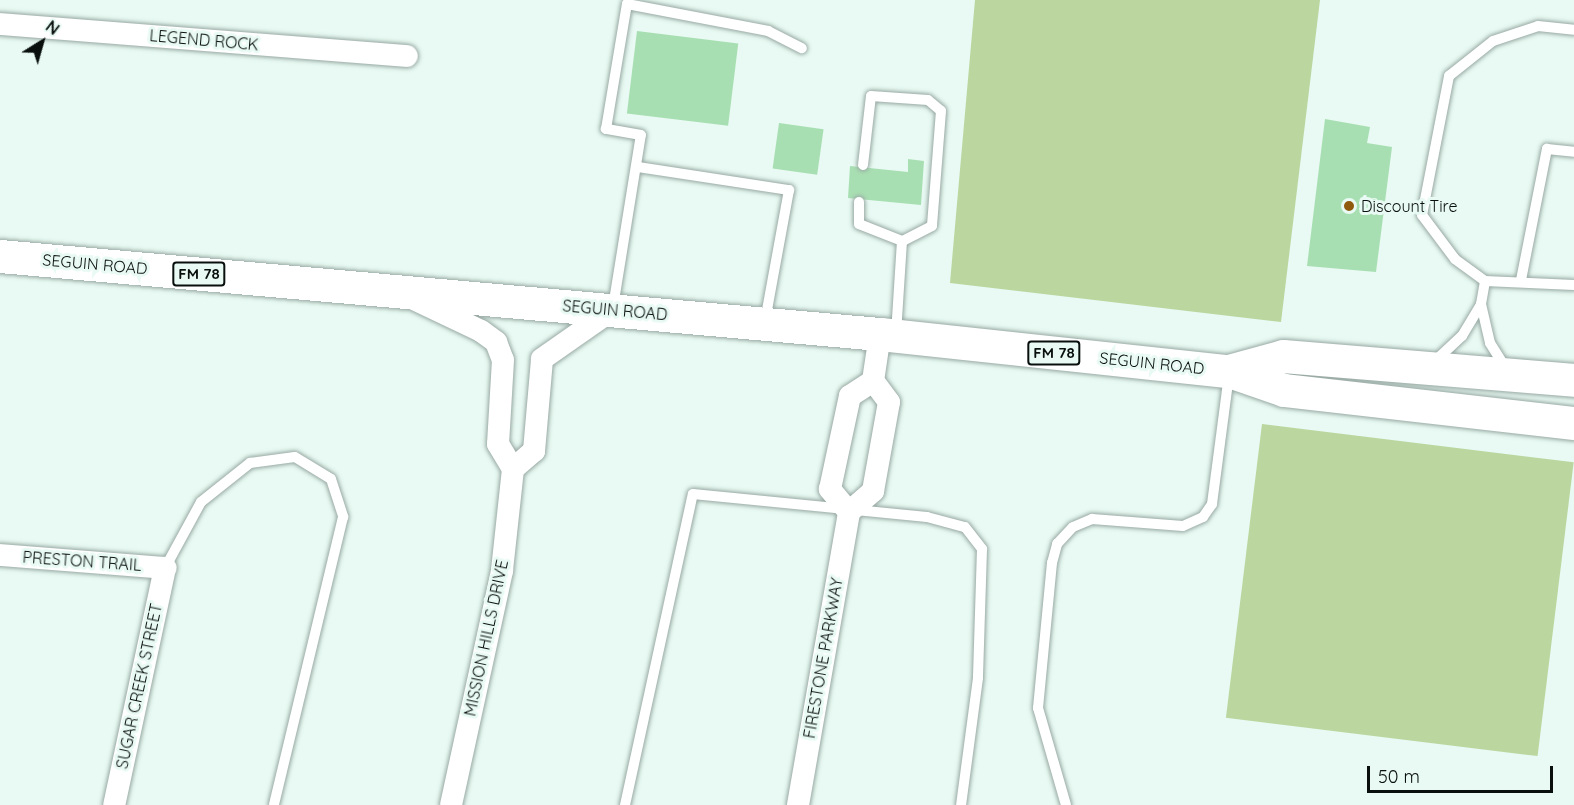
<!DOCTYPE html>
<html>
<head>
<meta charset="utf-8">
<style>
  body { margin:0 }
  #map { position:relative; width:1574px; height:805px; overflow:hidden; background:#e8faf3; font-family:Quicksand,sans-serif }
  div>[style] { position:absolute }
  .green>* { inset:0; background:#bbd69f; transform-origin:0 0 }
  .building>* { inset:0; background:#a8dfb2; transform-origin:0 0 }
  .roads { filter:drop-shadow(0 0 2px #98a9a3) drop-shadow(0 0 2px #98a9a3) }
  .lane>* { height:10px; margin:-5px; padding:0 5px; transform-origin:5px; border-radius:5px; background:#fff }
  .street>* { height:22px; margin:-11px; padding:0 11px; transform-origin:11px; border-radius:11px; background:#fff }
  .primary>* { height:33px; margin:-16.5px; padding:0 16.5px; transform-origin:16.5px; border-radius:16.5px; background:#fff }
  .dots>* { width:16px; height:16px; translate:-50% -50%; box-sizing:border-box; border:3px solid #e8faf3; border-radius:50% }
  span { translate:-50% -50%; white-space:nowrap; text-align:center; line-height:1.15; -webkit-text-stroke:6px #e8faf3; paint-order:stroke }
  .shield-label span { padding:2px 4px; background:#e8faf3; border:2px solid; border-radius:4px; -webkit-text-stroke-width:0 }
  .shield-label { font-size:15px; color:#090f0d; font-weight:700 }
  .street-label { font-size:16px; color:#090f0d }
  .poi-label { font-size:16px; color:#090f0d }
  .left { translate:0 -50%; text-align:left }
  .north { position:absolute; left:12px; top:12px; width:60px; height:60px; -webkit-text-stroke:4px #e8faf3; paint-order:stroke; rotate:37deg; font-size:16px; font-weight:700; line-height:24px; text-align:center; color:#090f0d }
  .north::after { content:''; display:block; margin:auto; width:21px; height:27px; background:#090f0d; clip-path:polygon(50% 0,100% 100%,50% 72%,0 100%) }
  .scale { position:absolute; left:1367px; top:766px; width:186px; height:27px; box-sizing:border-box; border:3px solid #090f0d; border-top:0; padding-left:8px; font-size:18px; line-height:21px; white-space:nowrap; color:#090f0d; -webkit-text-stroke:4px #e8faf3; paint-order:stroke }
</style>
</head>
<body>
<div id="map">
  <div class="green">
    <div style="clip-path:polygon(975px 0,1320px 0,1281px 322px,950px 283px)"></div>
    <div style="left:1262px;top:424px;width:314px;height:296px;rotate:7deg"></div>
  </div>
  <div class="building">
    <div style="left:637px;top:31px;width:102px;height:83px;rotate:7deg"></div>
    <div style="clip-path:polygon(1325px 119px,1370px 127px,1367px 143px,1392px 147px,1376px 272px,1307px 266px)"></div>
    <div style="left:779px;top:123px;width:45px;height:46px;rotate:8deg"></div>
    <div style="clip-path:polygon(908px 159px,924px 161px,921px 205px,848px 198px,850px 166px,908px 172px)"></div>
  </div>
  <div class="roads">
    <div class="lane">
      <div style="left:863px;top:165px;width:69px;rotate:-83.4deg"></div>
      <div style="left:871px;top:96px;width:57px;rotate:4deg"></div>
      <div style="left:928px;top:100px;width:17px;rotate:40deg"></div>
      <div style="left:941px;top:111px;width:115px;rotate:94.5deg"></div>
      <div style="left:932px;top:226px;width:34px;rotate:153deg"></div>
      <div style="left:902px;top:241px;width:92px;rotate:93.7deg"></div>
      <div style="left:638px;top:167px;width:153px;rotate:8.7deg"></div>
      <div style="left:789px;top:190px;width:133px;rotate:100.4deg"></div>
      <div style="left:859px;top:202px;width:22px;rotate:90deg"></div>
      <div style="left:859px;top:224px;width:46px;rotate:21.6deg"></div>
      <div style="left:1521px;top:280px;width:134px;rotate:-78.8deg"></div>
      <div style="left:1547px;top:149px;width:27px;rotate:6deg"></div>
      <div style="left:1485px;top:281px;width:89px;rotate:2.6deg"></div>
      <div style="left:1481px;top:304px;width:40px;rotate:77deg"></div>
      <div style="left:1490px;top:343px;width:28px;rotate:58deg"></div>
      <div style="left:613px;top:307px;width:174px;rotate:-80.8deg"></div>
      <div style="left:641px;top:135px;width:36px;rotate:-170deg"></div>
      <div style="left:606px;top:129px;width:127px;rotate:-80.5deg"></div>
      <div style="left:627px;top:4px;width:144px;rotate:10.8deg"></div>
      <div style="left:768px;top:31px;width:38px;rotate:27deg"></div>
      <div style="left:1435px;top:361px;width:37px;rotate:-43deg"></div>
      <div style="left:1462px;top:336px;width:37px;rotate:-59deg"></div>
      <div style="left:1481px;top:304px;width:23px;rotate:-80deg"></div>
      <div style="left:1485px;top:281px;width:37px;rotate:-144deg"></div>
      <div style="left:1455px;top:259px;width:55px;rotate:-126.9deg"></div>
      <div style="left:1422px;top:215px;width:142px;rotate:-79deg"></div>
      <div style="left:1449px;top:76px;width:56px;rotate:-38.5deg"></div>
      <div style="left:1493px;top:41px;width:47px;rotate:-18.4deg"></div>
      <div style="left:1538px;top:26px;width:36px;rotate:6deg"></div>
      <div style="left:165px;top:568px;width:75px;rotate:-61.4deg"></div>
      <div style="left:201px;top:502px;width:63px;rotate:-38.5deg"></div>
      <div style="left:250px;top:463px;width:45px;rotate:-7.6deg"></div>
      <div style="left:295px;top:457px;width:42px;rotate:31.4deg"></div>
      <div style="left:331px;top:479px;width:40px;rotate:72deg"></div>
      <div style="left:343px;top:517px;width:296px;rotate:103.5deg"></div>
      <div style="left:625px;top:805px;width:318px;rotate:-77.7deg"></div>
      <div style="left:693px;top:494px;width:235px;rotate:5.6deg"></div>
      <div style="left:927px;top:517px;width:39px;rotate:15deg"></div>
      <div style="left:965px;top:527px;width:28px;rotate:52deg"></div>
      <div style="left:982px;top:549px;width:129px;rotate:91.8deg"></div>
      <div style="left:978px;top:678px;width:128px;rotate:97.6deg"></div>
      <div style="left:1066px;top:805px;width:101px;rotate:-106.1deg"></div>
      <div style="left:1038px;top:708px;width:146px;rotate:-84.5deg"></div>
      <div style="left:1052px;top:563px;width:20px;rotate:-75deg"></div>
      <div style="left:1057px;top:544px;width:23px;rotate:-47deg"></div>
      <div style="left:1073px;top:527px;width:21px;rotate:-23deg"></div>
      <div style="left:1092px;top:519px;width:91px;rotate:4.4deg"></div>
      <div style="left:1183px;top:526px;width:22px;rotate:-24deg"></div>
      <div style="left:1203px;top:517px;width:16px;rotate:-55deg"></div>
      <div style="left:1212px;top:504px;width:131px;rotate:-82.5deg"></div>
    </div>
    <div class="street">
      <div style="left:0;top:24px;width:408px;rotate:4.5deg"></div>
      <div style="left:414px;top:299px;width:74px;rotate:25.5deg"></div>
      <div style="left:481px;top:331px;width:19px;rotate:36deg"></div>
      <div style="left:496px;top:342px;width:19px;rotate:69deg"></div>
      <div style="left:503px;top:360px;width:84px;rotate:93.4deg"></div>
      <div style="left:498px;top:444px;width:29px;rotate:59deg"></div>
      <div style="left:513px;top:469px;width:103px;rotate:96.2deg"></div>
      <div style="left:502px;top:571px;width:239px;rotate:102.3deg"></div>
      <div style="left:513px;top:469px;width:28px;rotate:-41deg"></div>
      <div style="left:534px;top:451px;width:92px;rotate:-85deg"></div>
      <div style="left:542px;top:359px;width:85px;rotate:-35deg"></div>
      <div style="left:849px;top:512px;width:30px;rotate:-130deg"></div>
      <div style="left:830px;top:489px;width:95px;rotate:-77.9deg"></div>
      <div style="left:850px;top:396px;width:27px;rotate:-33deg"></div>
      <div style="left:0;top:555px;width:166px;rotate:4.5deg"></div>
      <div style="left:165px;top:568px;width:242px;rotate:102.1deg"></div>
      <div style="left:798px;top:805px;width:297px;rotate:-80.1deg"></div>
      <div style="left:849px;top:512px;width:32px;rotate:-41deg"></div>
      <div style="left:873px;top:491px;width:90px;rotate:-79.8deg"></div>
      <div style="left:889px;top:402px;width:26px;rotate:-127deg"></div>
      <div style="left:873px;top:381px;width:48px;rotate:-81.5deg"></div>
    </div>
    <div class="primary">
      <div style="left:0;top:256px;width:883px;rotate:5.07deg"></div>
      <div style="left:880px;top:334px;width:351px;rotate:6.1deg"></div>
      <div style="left:1229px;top:371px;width:58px;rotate:19.1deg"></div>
      <div style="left:1284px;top:390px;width:292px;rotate:6.5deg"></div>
      <div style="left:1229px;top:371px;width:56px;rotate:-15.5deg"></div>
      <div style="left:1283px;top:356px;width:292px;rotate:4.7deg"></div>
    </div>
  </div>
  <div class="dots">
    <div style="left:1349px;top:206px;background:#8f5a0e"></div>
  </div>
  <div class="shield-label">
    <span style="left:199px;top:274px">FM 78</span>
    <span style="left:1054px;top:353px">FM 78</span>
  </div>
  <div class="street-label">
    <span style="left:204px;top:40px;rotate:5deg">LEGEND ROCK</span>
    <span style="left:95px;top:264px;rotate:5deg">SEGUIN ROAD</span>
    <span style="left:615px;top:310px;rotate:5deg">SEGUIN ROAD</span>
    <span style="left:1152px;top:363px;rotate:6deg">SEGUIN ROAD</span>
    <span style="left:82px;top:561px;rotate:4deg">PRESTON TRAIL</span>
    <span style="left:486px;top:638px;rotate:-78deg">MISSION HILLS DRIVE</span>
    <span style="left:823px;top:658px;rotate:-80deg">FIRESTONE PARKWAY</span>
    <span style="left:139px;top:686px;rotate:-78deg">SUGAR CREEK STREET</span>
  </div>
  <div class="poi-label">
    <span class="left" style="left:1361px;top:206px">Discount Tire</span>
  </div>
  <div class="north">N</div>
  <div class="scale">50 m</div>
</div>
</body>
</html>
